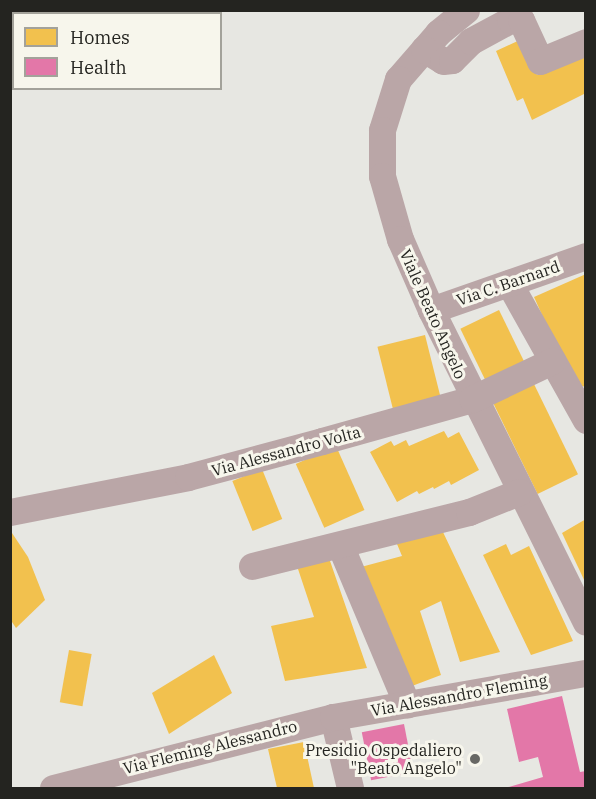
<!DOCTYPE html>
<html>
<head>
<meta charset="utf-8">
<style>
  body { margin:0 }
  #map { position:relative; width:596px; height:799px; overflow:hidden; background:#e7e7e2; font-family:"IBM Plex Serif",serif }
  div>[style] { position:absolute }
  .homes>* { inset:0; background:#f2c14e; transform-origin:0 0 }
  .health>* { inset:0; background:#e377a8; transform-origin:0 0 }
  .minor>* { height:27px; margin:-13.5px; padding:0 13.5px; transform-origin:13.5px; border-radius:13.5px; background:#baa6a7 }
  .dots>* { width:16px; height:16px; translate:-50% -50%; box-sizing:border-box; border:3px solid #f7f6ec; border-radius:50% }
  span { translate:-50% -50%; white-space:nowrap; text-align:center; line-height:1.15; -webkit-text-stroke:6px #f7f6ec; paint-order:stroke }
  .street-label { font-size:16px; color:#242420 }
  .poi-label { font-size:16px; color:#242420 }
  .right { translate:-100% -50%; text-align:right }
  .frame { position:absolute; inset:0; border:12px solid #242420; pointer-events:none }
  .legend { position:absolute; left:12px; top:12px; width:210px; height:78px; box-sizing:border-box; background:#f7f6ec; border:2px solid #a3a29a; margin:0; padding:8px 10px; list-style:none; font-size:18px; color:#242420 }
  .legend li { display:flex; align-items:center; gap:12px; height:30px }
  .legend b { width:30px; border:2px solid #a3a29a }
</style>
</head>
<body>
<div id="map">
  <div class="homes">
    <div style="clip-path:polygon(522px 39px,537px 75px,586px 52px,586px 93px,532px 120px,523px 98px,517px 101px,496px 51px)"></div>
    <div style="clip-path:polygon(586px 274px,586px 387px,573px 384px,534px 297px)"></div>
    <div style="left:499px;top:310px;width:59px;height:43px;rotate:64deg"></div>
    <div style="left:425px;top:335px;width:64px;height:49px;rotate:76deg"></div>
    <div style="left:532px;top:380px;width:105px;height:45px;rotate:64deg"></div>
    <div style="clip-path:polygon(444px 431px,448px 438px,459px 432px,479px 470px,451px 485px,449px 481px,434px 489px,433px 487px,419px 494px,417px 491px,397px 502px,370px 452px,391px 441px,394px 446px,406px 440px,409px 446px)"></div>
    <div style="left:336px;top:446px;width:70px;height:44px;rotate:66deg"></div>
    <div style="left:262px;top:469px;width:54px;height:32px;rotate:68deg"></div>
    <div style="clip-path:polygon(586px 519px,586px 584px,562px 533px)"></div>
    <div style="clip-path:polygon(10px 530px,28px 557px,45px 600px,16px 628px,10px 619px)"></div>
    <div style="clip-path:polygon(442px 530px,500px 652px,460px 662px,441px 601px,420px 611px,441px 675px,412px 686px,361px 567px,402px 556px,397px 544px)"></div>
    <div style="clip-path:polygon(506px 544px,511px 555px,529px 546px,573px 641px,531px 655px,483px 555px)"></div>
    <div style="clip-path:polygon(329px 558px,367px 668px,285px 681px,271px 626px,314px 617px,297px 566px)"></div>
    <div style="left:69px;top:650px;width:23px;height:53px;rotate:10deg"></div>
    <div style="clip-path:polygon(214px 655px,232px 693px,169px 734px,152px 693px)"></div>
    <div style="clip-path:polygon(304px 742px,314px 788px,277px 788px,268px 749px)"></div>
  </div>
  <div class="health">
    <div style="clip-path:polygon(562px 696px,580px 772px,586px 771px,586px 788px,505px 788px,543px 777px,538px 757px,519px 762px,507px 709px)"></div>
    <div style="left:404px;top:724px;width:49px;height:43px;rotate:79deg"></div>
  </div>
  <div class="minor">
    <div style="left:466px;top:10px;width:36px;rotate:141deg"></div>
    <div style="left:438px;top:33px;width:61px;rotate:131deg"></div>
    <div style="left:398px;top:79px;width:53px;rotate:107.4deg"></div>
    <div style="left:382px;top:130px;width:46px;rotate:90deg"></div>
    <div style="left:382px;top:176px;width:66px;rotate:74.1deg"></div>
    <div style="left:400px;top:239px;width:77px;rotate:66.4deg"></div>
    <div style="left:431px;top:310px;width:348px;rotate:63.6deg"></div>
    <div style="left:424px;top:49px;width:22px;rotate:32deg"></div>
    <div style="left:443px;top:61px;width:9px;rotate:-6deg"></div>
    <div style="left:452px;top:60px;width:27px;rotate:-45deg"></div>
    <div style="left:471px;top:41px;width:44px;rotate:-28.3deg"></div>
    <div style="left:510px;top:20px;width:11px"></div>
    <div style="left:521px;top:20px;width:45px;rotate:65.1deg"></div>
    <div style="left:540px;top:61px;width:50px;rotate:-22.4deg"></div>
    <div style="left:509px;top:283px;width:157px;rotate:60.7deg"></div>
    <div style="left:431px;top:310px;width:164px;rotate:-19.2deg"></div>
    <div style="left:10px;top:512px;width:181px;rotate:-11.1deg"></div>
    <div style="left:188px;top:477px;width:139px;rotate:-15deg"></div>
    <div style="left:322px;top:441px;width:156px;rotate:-15.6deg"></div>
    <div style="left:472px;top:399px;width:89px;rotate:-25.4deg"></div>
    <div style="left:340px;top:545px;width:173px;rotate:67.2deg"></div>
    <div style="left:252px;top:566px;width:224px;rotate:-14deg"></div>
    <div style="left:469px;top:512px;width:54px;rotate:-21.8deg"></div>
    <div style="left:333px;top:717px;width:73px;rotate:76.5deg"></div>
    <div style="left:53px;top:788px;width:289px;rotate:-14.2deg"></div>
    <div style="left:333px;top:717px;width:257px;rotate:-9.9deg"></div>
  </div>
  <div class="dots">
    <div style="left:475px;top:759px;background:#686864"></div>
  </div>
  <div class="street-label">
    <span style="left:508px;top:283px;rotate:-19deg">Via C. Barnard</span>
    <span style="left:433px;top:314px;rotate:66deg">Viale Beato Angelo</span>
    <span style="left:286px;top:451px;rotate:-15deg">Via Alessandro Volta</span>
    <span style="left:459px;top:695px;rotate:-10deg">Via Alessandro Fleming</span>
    <span style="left:210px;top:747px;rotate:-14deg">Via Fleming Alessandro</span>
  </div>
  <div class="poi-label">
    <span class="right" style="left:462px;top:759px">Presidio Ospedaliero<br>"Beato Angelo"</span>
  </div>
  <div class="frame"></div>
  <ul class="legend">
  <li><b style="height:16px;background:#f2c14e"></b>Homes</li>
  <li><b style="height:16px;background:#e377a8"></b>Health</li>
  </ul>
</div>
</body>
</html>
